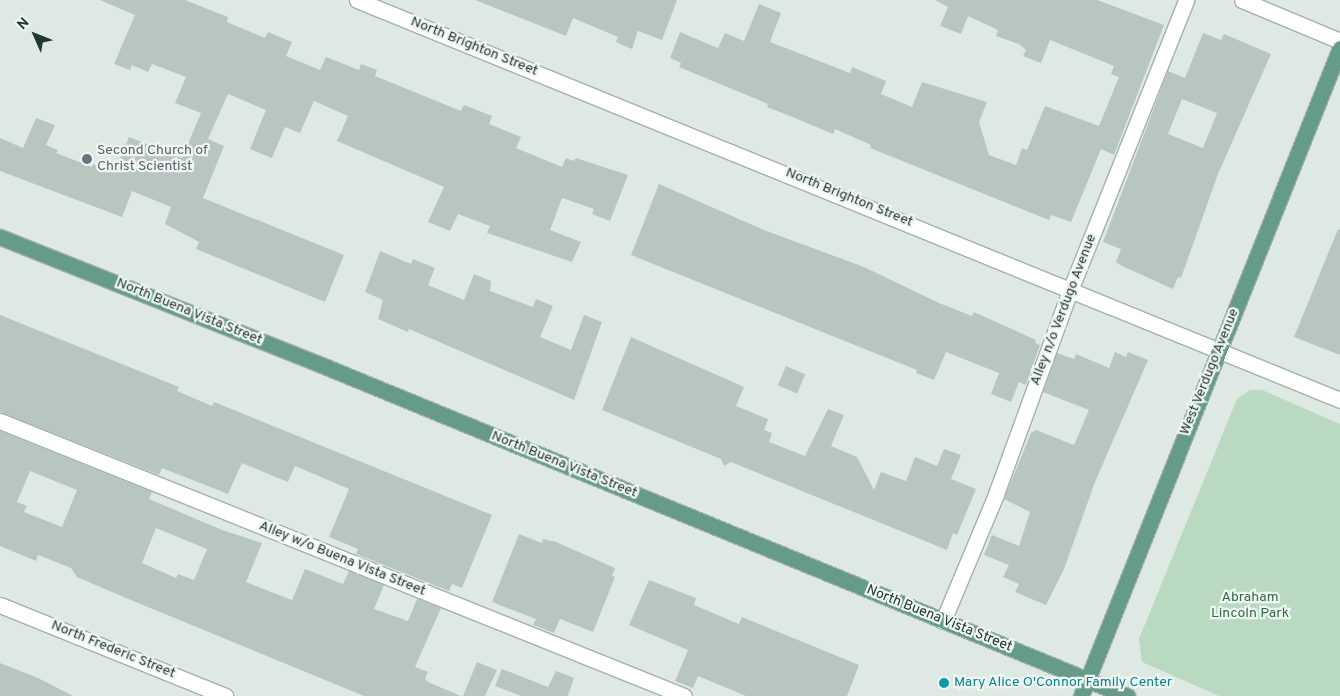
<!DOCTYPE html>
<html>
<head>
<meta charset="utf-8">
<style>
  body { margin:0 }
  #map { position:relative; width:1340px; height:696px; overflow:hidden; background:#dfe9e4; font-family:Overpass,sans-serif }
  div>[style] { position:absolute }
  .green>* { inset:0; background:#b9d9c0 }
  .building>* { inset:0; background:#b8c6c0; transform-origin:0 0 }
  .roads { filter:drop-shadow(1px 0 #a2b0ab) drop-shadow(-1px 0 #a2b0ab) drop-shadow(0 1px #a2b0ab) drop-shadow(0 -1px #a2b0ab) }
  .minor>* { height:15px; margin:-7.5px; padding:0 7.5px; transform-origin:7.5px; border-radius:7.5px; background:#fff }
  .major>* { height:15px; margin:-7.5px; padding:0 7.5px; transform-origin:7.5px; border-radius:7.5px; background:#669b8c }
  .dots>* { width:14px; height:14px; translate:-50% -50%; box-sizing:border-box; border:2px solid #eff6f2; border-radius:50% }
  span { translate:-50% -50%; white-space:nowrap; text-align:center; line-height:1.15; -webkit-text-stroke:4.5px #eff6f2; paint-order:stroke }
  .street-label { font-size:14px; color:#213831 }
  .worship-label { font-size:14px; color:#5b616d }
  .left { translate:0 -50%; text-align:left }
  .park-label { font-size:14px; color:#2f6b44 }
  .culture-label { font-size:14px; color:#0d838f }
  .north { position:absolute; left:10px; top:10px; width:50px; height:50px; -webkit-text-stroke:4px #eff6f2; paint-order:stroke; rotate:314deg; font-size:14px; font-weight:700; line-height:20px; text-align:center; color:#213831 }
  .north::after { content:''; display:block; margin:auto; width:18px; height:22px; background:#213831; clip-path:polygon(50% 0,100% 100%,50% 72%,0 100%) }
</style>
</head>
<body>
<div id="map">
  <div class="green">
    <div style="clip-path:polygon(1250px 390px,1262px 390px,1340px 424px,1340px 696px,1219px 696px,1142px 662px,1139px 639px,1237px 399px)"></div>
  </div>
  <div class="building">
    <div style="clip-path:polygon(100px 0,185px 0,228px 17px,227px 22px,265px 38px,268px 32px,292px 42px,286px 56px,320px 70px,326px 57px,359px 70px,361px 64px,377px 70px,375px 76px,461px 111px,464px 105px,492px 116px,489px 124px,521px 137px,516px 148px,562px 167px,566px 158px,574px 161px,576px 158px,628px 175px,610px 221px,592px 214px,594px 209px,562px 198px,550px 230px,581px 242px,572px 262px,487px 233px,490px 226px,458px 214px,450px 231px,428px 222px,444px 187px,337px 141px,348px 116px,314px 101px,300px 133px,285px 127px,272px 158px,250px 149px,266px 110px,228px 94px,208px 139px,224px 146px,203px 198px,344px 255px,325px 302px,196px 249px,199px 242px,165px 224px,171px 207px,132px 191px,122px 217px,0 171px,0 138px,23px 148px,36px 118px,55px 125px,46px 145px,58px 150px,56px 153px,92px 167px,93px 164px,115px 172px,129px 137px,182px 158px,201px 113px,175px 103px,186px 77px,152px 64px,148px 72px,132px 65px,130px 70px,114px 64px,135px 15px)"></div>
    <div style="clip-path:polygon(475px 0,677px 0,662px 40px,638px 31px,632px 49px,616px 42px,618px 37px,573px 18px,566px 36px)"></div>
    <div style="clip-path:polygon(935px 0,1097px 0,1164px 25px,1114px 155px,1101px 149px,1071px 222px,1051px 215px,1049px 220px,870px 148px,871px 145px,835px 129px,833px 134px,790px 116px,767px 107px,768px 104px,679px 67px,681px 63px,670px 58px,680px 32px,718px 48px,725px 33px,744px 41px,759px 4px,781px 13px,770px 42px,850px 73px,852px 67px,886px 81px,881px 94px,912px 107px,922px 82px,987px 102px,979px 122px,989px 155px,1016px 165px,1022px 148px,1027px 150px,1045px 106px,1099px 126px,1119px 77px,1111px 74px,1114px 66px,1050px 40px,1041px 63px,1023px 56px,1026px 50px,1019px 44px,996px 36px,998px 30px,968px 16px,961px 34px,940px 26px,948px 7px)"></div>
    <div style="clip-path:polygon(evenodd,1203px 33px,1221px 40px,1224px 34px,1271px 54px,1218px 174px,1181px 278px,1178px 277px,1173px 289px,1122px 266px,1116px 262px,1121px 249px,1103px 242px,1168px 71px,1185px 78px,1203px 33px,1182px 99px,1217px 113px,1203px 148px,1168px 134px,1182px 99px)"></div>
    <div style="clip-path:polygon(659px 184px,764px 230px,864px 267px,939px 303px,972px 316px,974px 312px,1036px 340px,1035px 343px,1040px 345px,1026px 385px,1019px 382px,1011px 402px,991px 394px,999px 373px,946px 352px,934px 380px,916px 373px,917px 370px,631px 255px)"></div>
    <div style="clip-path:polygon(1338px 229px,1340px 230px,1340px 355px,1294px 337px)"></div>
    <div style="clip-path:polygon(380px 251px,411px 264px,413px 259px,435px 268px,428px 285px,464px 300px,474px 274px,491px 281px,490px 291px,533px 307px,536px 299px,553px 306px,540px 337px,571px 350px,584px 315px,602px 322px,574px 400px,409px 329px,408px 332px,378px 319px,383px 300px,365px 292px)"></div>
    <div style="clip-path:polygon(0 315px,179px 387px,177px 391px,212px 406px,214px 402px,492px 515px,462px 588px,452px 584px,449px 591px,356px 554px,358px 549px,329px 537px,349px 489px,295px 466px,288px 482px,242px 463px,228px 494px,162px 468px,159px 475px,0 412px)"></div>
    <div style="clip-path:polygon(631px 337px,744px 387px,736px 406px,768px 419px,764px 430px,772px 433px,769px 442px,805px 456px,828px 409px,844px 415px,831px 446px,857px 457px,874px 490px,881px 472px,906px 481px,915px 457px,937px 466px,944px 449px,961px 455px,951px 479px,976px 489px,957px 535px,953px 533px,947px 550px,731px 462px,724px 466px,721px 459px,602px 410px)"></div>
    <div style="clip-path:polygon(1115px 352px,1126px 357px,1128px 352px,1148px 360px,1095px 482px,1064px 569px,1046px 605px,1015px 592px,1019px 584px,1003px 577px,1009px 565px,984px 555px,992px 535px,1019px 546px,1030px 512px,1004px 499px,1031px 433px,1036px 430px,1074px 445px,1089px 410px,1043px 392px,1057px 353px,1074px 359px,1076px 354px,1109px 368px)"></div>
    <div style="left:786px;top:366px;width:21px;height:21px;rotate:23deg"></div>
    <div style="clip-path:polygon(evenodd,0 431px,152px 492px,149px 499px,222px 530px,262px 543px,246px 582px,292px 600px,305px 569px,343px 584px,349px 571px,384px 585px,374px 609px,408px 621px,417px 599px,441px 608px,415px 667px,428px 672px,425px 678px,428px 682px,461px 696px,364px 696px,126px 598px,77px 577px,71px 568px,38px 555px,36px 561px,0 546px,0 431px,30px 471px,77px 490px,62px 527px,24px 512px,27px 506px,17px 502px,30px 471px,0 431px,156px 528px,207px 549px,194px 580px,178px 574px,176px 578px,142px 563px,156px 528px)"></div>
    <div style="clip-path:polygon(519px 534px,542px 543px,543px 539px,556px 542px,615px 568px,612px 576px,615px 577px,593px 632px,560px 619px,554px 633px,533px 625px,536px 619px,492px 602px)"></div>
    <div style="clip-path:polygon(649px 580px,696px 598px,694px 605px,739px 624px,742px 617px,859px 665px,847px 696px,746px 696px,698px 676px,693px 688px,675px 681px,688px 650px,629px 625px)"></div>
    <div style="clip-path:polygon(477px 662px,497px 670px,485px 696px,463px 696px)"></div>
    <div style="clip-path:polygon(0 663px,38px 678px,73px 696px,0 696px)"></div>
    <div style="clip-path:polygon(502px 669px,548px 687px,556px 671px,574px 678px,568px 696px,521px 696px,495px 686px)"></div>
  </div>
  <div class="roads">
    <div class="minor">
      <div style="left:357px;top:0;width:1061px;rotate:22.14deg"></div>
      <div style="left:1242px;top:0;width:106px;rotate:22.7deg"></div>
      <div style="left:0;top:421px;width:737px;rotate:21.9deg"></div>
      <div style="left:0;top:605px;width:243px;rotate:22deg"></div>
      <div style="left:943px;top:621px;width:138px;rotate:-67.3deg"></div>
      <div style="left:996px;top:494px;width:219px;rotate:-70deg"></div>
      <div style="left:1071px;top:288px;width:310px;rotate:-68.2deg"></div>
    </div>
    <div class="major">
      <div style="left:0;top:237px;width:343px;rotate:21.7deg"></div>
      <div style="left:319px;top:364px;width:874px;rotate:22.34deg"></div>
      <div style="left:1081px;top:696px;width:698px;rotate:-68.21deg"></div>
    </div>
  </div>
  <div class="dots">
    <div style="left:87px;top:159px;background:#6b7280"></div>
    <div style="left:944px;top:683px;background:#0f9aa8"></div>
  </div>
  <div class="street-label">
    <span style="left:474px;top:47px;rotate:22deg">North Brighton Street</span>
    <span style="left:849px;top:198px;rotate:22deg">North Brighton Street</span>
    <span style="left:1064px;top:310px;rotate:-69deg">Alley n/o Verdugo Avenue</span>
    <span style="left:189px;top:312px;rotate:22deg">North Buena Vista Street</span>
    <span style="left:1210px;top:372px;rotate:-68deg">West Verdugo Avenue</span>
    <span style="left:564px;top:465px;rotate:22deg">North Buena Vista Street</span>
    <span style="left:342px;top:559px;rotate:22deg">Alley w/o Buena Vista Street</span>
    <span style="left:939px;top:619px;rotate:22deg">North Buena Vista Street</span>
    <span style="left:113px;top:650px;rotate:22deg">North Frederic Street</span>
  </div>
  <div class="worship-label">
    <span class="left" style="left:97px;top:159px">Second Church of<br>Christ Scientist</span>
  </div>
  <div class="park-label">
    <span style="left:1250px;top:606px">Abraham<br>Lincoln Park</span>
  </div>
  <div class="culture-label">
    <span class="left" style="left:954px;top:683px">Mary Alice O'Connor Family Center</span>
  </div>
  <div class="north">N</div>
</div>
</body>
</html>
